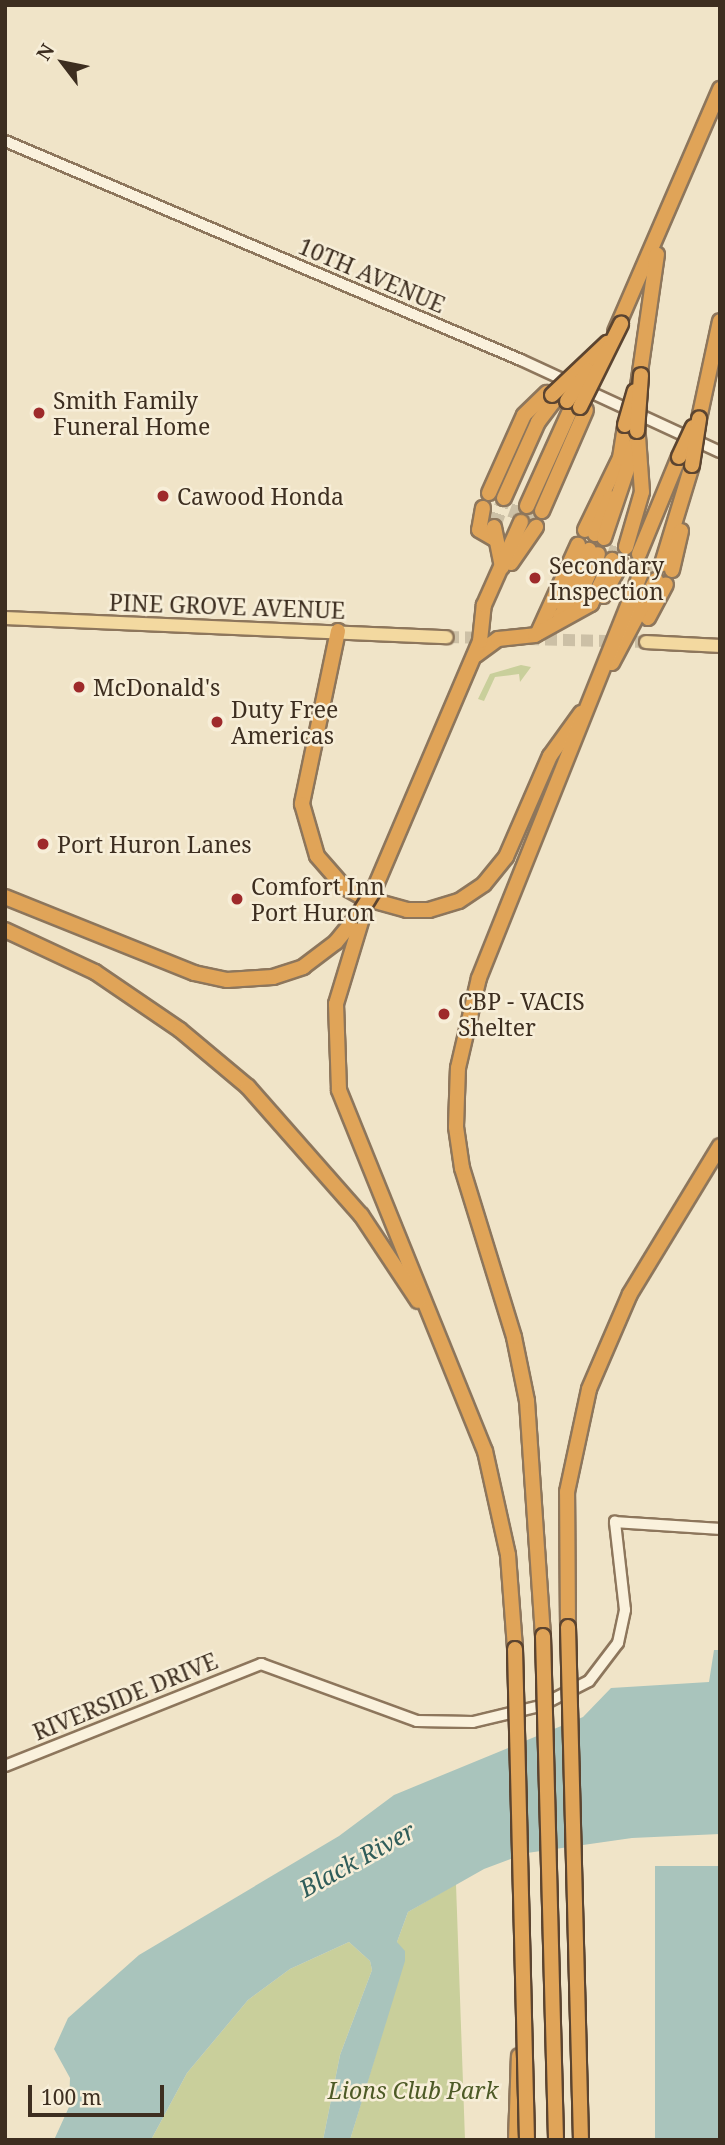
<!DOCTYPE html>
<html>
<head>
<meta charset="utf-8">
<style>
  body { margin:0 }
  #map { position:relative; width:725px; height:2145px; overflow:hidden; background:#f0e4c8; font-family:"Noto Serif",serif }
  div>[style] { position:absolute }
  .green>* { inset:0; background:#c9cf9b }
  .water>* { inset:0; background:#a9c4bc; transform-origin:0 0 }
  .major-tunnel>* { height:12px; margin-top:-6px; transform-origin:0; background:repeating-linear-gradient(90deg,#ccc0a6 0 12px,transparent 0 18px) }
  .highway-tunnel>* { height:14px; margin-top:-7px; transform-origin:0; background:repeating-linear-gradient(90deg,#ccc0a6 0 14px,transparent 0 21px) }
  .roads { filter:drop-shadow(2px 0 #8d765c) drop-shadow(-2px 0 #8d765c) drop-shadow(0 2px #8d765c) drop-shadow(0 -2px #8d765c) }
  .minor>* { height:10px; margin:-5px; padding:0 5px; transform-origin:5px; border-radius:5px; background:#faf1dc }
  .major>* { height:12px; margin:-6px; padding:0 6px; transform-origin:6px; border-radius:6px; background:#f3d9a0 }
  .highway>* { height:14px; margin:-7px; padding:0 7px; transform-origin:7px; border-radius:7px; background:#e0a458 }
  .bridges { filter:drop-shadow(2px 0 #5b4430) drop-shadow(-2px 0 #5b4430) drop-shadow(0 2px #5b4430) drop-shadow(0 -2px #5b4430) }
  .highway-bridge>* { height:14px; margin:-7px; padding:0 7px; transform-origin:7px; border-radius:7px; background:#e0a458 }
  .dots>* { width:19px; height:19px; translate:-50% -50%; box-sizing:border-box; border:4px solid #f7eed8; border-radius:50% }
  span { translate:-50% -50%; white-space:nowrap; text-align:center; line-height:1.15; -webkit-text-stroke:5px #f7eed8; paint-order:stroke }
  .street-label { font-size:23px; color:#3d2e20 }
  .poi-label { font-size:23px; color:#3d2e20 }
  .left { translate:0 -50%; text-align:left }
  .park-label { font-size:23px; color:#4d5a26; font-style:italic }
  .water-label { font-size:24px; color:#2f5d5a; font-style:italic }
  .frame { position:absolute; inset:0; border:7px solid #3d2e20; pointer-events:none }
  .north { position:absolute; left:28px; top:28px; width:70px; height:70px; -webkit-text-stroke:5px #f7eed8; paint-order:stroke; rotate:302deg; font-size:19px; font-weight:700; line-height:28px; text-align:center; color:#3d2e20 }
  .north::after { content:''; display:block; margin:auto; width:24px; height:32px; background:#3d2e20; clip-path:polygon(50% 0,100% 100%,50% 72%,0 100%) }
  .scale { position:absolute; left:28px; top:2085px; width:136px; height:32px; box-sizing:border-box; border:4px solid #3d2e20; border-top:0; padding-left:9px; font-size:21px; line-height:24px; white-space:nowrap; color:#3d2e20; -webkit-text-stroke:5px #f7eed8; paint-order:stroke }
</style>
</head>
<body>
<div id="map">
  <div class="green">
    <div style="clip-path:polygon(521px 665px,531px 667px,520px 682px,519px 674px,495px 677px,484px 701px,478px 699px,490px 674px)"></div>
    <div style="clip-path:polygon(456px 1884px,465px 2140px,350px 2140px,403px 1964px,397px 1942px,408px 1912px)"></div>
    <div style="clip-path:polygon(349px 1942px,370px 1961px,372px 1970px,340px 2055px,323px 2140px,151px 2140px,187px 2073px,248px 2000px,290px 1969px)"></div>
  </div>
  <div class="water">
    <div style="clip-path:polygon(714px 1650px,720px 1650px,720px 1834px,632px 1838px,527px 1853px,484px 1869px,408px 1912px,397px 1942px,405px 1951px,405px 1961px,350px 2140px,323px 2140px,340px 2055px,372px 1970px,370px 1961px,349px 1942px,290px 1969px,248px 2000px,187px 2073px,151px 2140px,54px 2140px,69px 2107px,70px 2078px,54px 2049px,68px 2018px,139px 1955px,339px 1836px,394px 1795px,583px 1717px,611px 1688px,709px 1682px)"></div>
    <div style="left:655px;top:1866px;width:65px;height:274px"></div>
  </div>
  <div class="major-tunnel">
    <div style="left:447px;top:637px;width:41px;rotate:1.4deg"></div>
    <div style="left:527px;top:639px;width:119px;rotate:1.4deg"></div>
  </div>
  <div class="highway-tunnel">
    <div style="left:514px;top:519px;width:17px;rotate:-69deg"></div>
    <div style="left:529px;top:524px;width:17px;rotate:-69deg"></div>
    <div style="left:494px;top:527px;width:31px;rotate:-71deg"></div>
    <div style="left:612px;top:560px;width:17px;rotate:-69deg"></div>
    <div style="left:633px;top:569px;width:16px;rotate:-68deg"></div>
    <div style="left:648px;top:576px;width:17px;rotate:-65deg"></div>
  </div>
  <div class="roads">
    <div class="minor">
      <div style="left:5px;top:141px;width:561px;rotate:23deg"></div>
      <div style="left:521px;top:360px;width:219px;rotate:24.8deg"></div>
      <div style="left:5px;top:1766px;width:276px;rotate:-21.7deg"></div>
      <div style="left:261px;top:1664px;width:166px;rotate:20.1deg"></div>
      <div style="left:417px;top:1721px;width:56px;rotate:1deg"></div>
      <div style="left:473px;top:1722px;width:69px;rotate:-13.4deg"></div>
      <div style="left:540px;top:1706px;width:55px;rotate:-27deg"></div>
      <div style="left:589px;top:1681px;width:48px;rotate:-52.7deg"></div>
      <div style="left:618px;top:1643px;width:34px;rotate:-78deg"></div>
      <div style="left:625px;top:1610px;width:89px;rotate:-96.5deg"></div>
      <div style="left:615px;top:1522px;width:105px;rotate:3.8deg"></div>
    </div>
    <div class="major">
      <div style="left:5px;top:618px;width:442px;rotate:2.5deg"></div>
      <div style="left:646px;top:642px;width:74px;rotate:3.1deg"></div>
    </div>
    <div class="highway">
      <div style="left:615px;top:332px;width:265px;rotate:-66.6deg"></div>
      <div style="left:638px;top:386px;width:133px;rotate:-81.8deg"></div>
      <div style="left:699px;top:419px;width:100px;rotate:-77.9deg"></div>
      <div style="left:489px;top:493px;width:85px;rotate:-65.8deg"></div>
      <div style="left:524px;top:415px;width:32px;rotate:-44deg"></div>
      <div style="left:504px;top:498px;width:83px;rotate:-65.9deg"></div>
      <div style="left:538px;top:422px;width:31px;rotate:-53deg"></div>
      <div style="left:527px;top:506px;width:112px;rotate:-65.7deg"></div>
      <div style="left:483px;top:508px;width:22px;rotate:100deg"></div>
      <div style="left:479px;top:530px;width:20px;rotate:30deg"></div>
      <div style="left:542px;top:511px;width:110px;rotate:-66.5deg"></div>
      <div style="left:494px;top:527px;width:41px;rotate:78.7deg"></div>
      <div style="left:585px;top:530px;width:80px;rotate:-64.1deg"></div>
      <div style="left:620px;top:458px;width:33px;rotate:-81deg"></div>
      <div style="left:595px;top:534px;width:39px;rotate:-67deg"></div>
      <div style="left:604px;top:538px;width:100px;rotate:-71.4deg"></div>
      <div style="left:626px;top:547px;width:57px;rotate:-73.8deg"></div>
      <div style="left:642px;top:492px;width:70px;rotate:-94.1deg"></div>
      <div style="left:639px;top:554px;width:105px;rotate:-67.6deg"></div>
      <div style="left:511px;top:563px;width:44px;rotate:-55.2deg"></div>
      <div style="left:662px;top:564px;width:103px;rotate:-73.1deg"></div>
      <div style="left:672px;top:570px;width:40px;rotate:-77deg"></div>
      <div style="left:603px;top:596px;width:37px;rotate:-61deg"></div>
      <div style="left:563px;top:605px;width:61px;rotate:-64.7deg"></div>
      <div style="left:560px;top:616px;width:28px;rotate:-48deg"></div>
      <div style="left:579px;top:595px;width:45px;rotate:-65.1deg"></div>
      <div style="left:648px;top:618px;width:38px;rotate:-62deg"></div>
      <div style="left:338px;top:631px;width:177px;rotate:101.8deg"></div>
      <div style="left:302px;top:804px;width:54px;rotate:73.9deg"></div>
      <div style="left:317px;top:856px;width:41px;rotate:48.9deg"></div>
      <div style="left:344px;top:887px;width:23px;rotate:29deg"></div>
      <div style="left:364px;top:898px;width:45px;rotate:15.6deg"></div>
      <div style="left:407px;top:910px;width:22px"></div>
      <div style="left:429px;top:910px;width:31px;rotate:-17deg"></div>
      <div style="left:459px;top:901px;width:30px;rotate:-34deg"></div>
      <div style="left:484px;top:884px;width:35px;rotate:-51deg"></div>
      <div style="left:506px;top:857px;width:110px;rotate:-66.5deg"></div>
      <div style="left:550px;top:756px;width:53px;rotate:-54.2deg"></div>
      <div style="left:538px;top:633px;width:97px;rotate:-65.6deg"></div>
      <div style="left:476px;top:655px;width:27px;rotate:-36deg"></div>
      <div style="left:498px;top:639px;width:37px;rotate:-6deg"></div>
      <div style="left:535px;top:635px;width:64px;rotate:-29deg"></div>
      <div style="left:591px;top:604px;width:49px;rotate:-64.5deg"></div>
      <div style="left:612px;top:663px;width:94px;rotate:-62.1deg"></div>
      <div style="left:373px;top:892px;width:273px;rotate:-66.9deg"></div>
      <div style="left:480px;top:641px;width:36px;rotate:-84deg"></div>
      <div style="left:484px;top:605px;width:91px;rotate:-66deg"></div>
      <div style="left:5px;top:897px;width:204px;rotate:21.9deg"></div>
      <div style="left:194px;top:973px;width:34px;rotate:12deg"></div>
      <div style="left:227px;top:980px;width:46px;rotate:-3.7deg"></div>
      <div style="left:273px;top:977px;width:32px;rotate:-18deg"></div>
      <div style="left:303px;top:967px;width:41px;rotate:-37.1deg"></div>
      <div style="left:336px;top:942px;width:35px;rotate:-51deg"></div>
      <div style="left:363px;top:915px;width:93px;rotate:106.9deg"></div>
      <div style="left:336px;top:1004px;width:86px;rotate:88deg"></div>
      <div style="left:339px;top:1090px;width:389px;rotate:68deg"></div>
      <div style="left:485px;top:1451px;width:107px;rotate:77.5deg"></div>
      <div style="left:508px;top:1555px;width:94px;rotate:85.7deg"></div>
      <div style="left:5px;top:930px;width:99px;rotate:25deg"></div>
      <div style="left:95px;top:972px;width:103px;rotate:34.3deg"></div>
      <div style="left:180px;top:1030px;width:89px;rotate:40deg"></div>
      <div style="left:248px;top:1087px;width:171px;rotate:48.6deg"></div>
      <div style="left:361px;top:1215px;width:103px;rotate:56.5deg"></div>
      <div style="left:568px;top:1627px;width:135px;rotate:-90.4deg"></div>
      <div style="left:567px;top:1492px;width:105px;rotate:-77.9deg"></div>
      <div style="left:589px;top:1389px;width:103px;rotate:-66.7deg"></div>
      <div style="left:630px;top:1294px;width:173px;rotate:-58.7deg"></div>
      <div style="left:543px;top:1636px;width:236px;rotate:-93.9deg"></div>
      <div style="left:527px;top:1401px;width:65px;rotate:-101.5deg"></div>
      <div style="left:514px;top:1337px;width:177px;rotate:-107.1deg"></div>
      <div style="left:462px;top:1168px;width:41px;rotate:-98.3deg"></div>
      <div style="left:456px;top:1127px;width:59px;rotate:-88.1deg"></div>
      <div style="left:458px;top:1068px;width:92px;rotate:-76.9deg"></div>
      <div style="left:479px;top:978px;width:436px;rotate:-68.2deg"></div>
      <div style="left:516px;top:2140px;width:84px;rotate:-88deg"></div>
    </div>
  </div>
  <div class="bridges">
    <div class="highway-bridge">
      <div style="left:552px;top:395px;width:76px;rotate:-43.4deg"></div>
      <div style="left:567px;top:401px;width:37px;rotate:-55deg"></div>
      <div style="left:580px;top:407px;width:93px;rotate:-63.7deg"></div>
      <div style="left:625px;top:425px;width:35px;rotate:-74deg"></div>
      <div style="left:637px;top:431px;width:56px;rotate:-85.9deg"></div>
      <div style="left:679px;top:457px;width:33px;rotate:-65deg"></div>
      <div style="left:692px;top:465px;width:47px;rotate:-81.3deg"></div>
      <div style="left:359px;top:914px;width:26px;rotate:-58deg"></div>
      <div style="left:568px;top:1627px;width:513px;rotate:88.55deg"></div>
      <div style="left:543px;top:1636px;width:504px;rotate:88.52deg"></div>
      <div style="left:515px;top:1649px;width:491px;rotate:88.6deg"></div>
    </div>
  </div>
  <div class="dots">
    <div style="left:39px;top:413px;background:#9e2a2b"></div>
    <div style="left:163px;top:496px;background:#9e2a2b"></div>
    <div style="left:535px;top:578px;background:#9e2a2b"></div>
    <div style="left:79px;top:687px;background:#9e2a2b"></div>
    <div style="left:217px;top:722px;background:#9e2a2b"></div>
    <div style="left:43px;top:844px;background:#9e2a2b"></div>
    <div style="left:237px;top:899px;background:#9e2a2b"></div>
    <div style="left:444px;top:1014px;background:#9e2a2b"></div>
  </div>
  <div class="street-label">
    <span style="left:372px;top:275px;rotate:23deg">10TH AVENUE</span>
    <span style="left:227px;top:606px;rotate:2deg">PINE GROVE AVENUE</span>
    <span style="left:125px;top:1696px;rotate:-22deg">RIVERSIDE DRIVE</span>
  </div>
  <div class="poi-label">
    <span class="left" style="left:53px;top:413px">Smith Family<br>Funeral Home</span>
    <span class="left" style="left:177px;top:496px">Cawood Honda</span>
    <span class="left" style="left:549px;top:578px">Secondary<br>Inspection</span>
    <span class="left" style="left:93px;top:687px">McDonald's</span>
    <span class="left" style="left:231px;top:722px">Duty Free<br>Americas</span>
    <span class="left" style="left:57px;top:844px">Port Huron Lanes</span>
    <span class="left" style="left:251px;top:899px">Comfort Inn<br>Port Huron</span>
    <span class="left" style="left:458px;top:1014px">CBP - VACIS<br>Shelter</span>
  </div>
  <div class="park-label">
    <span style="left:413px;top:2090px">Lions Club Park</span>
  </div>
  <div class="water-label">
    <span style="left:357px;top:1859px;rotate:-29deg">Black River</span>
  </div>
  <div class="frame"></div>
  <div class="north">N</div>
  <div class="scale">100 m</div>
</div>
</body>
</html>
